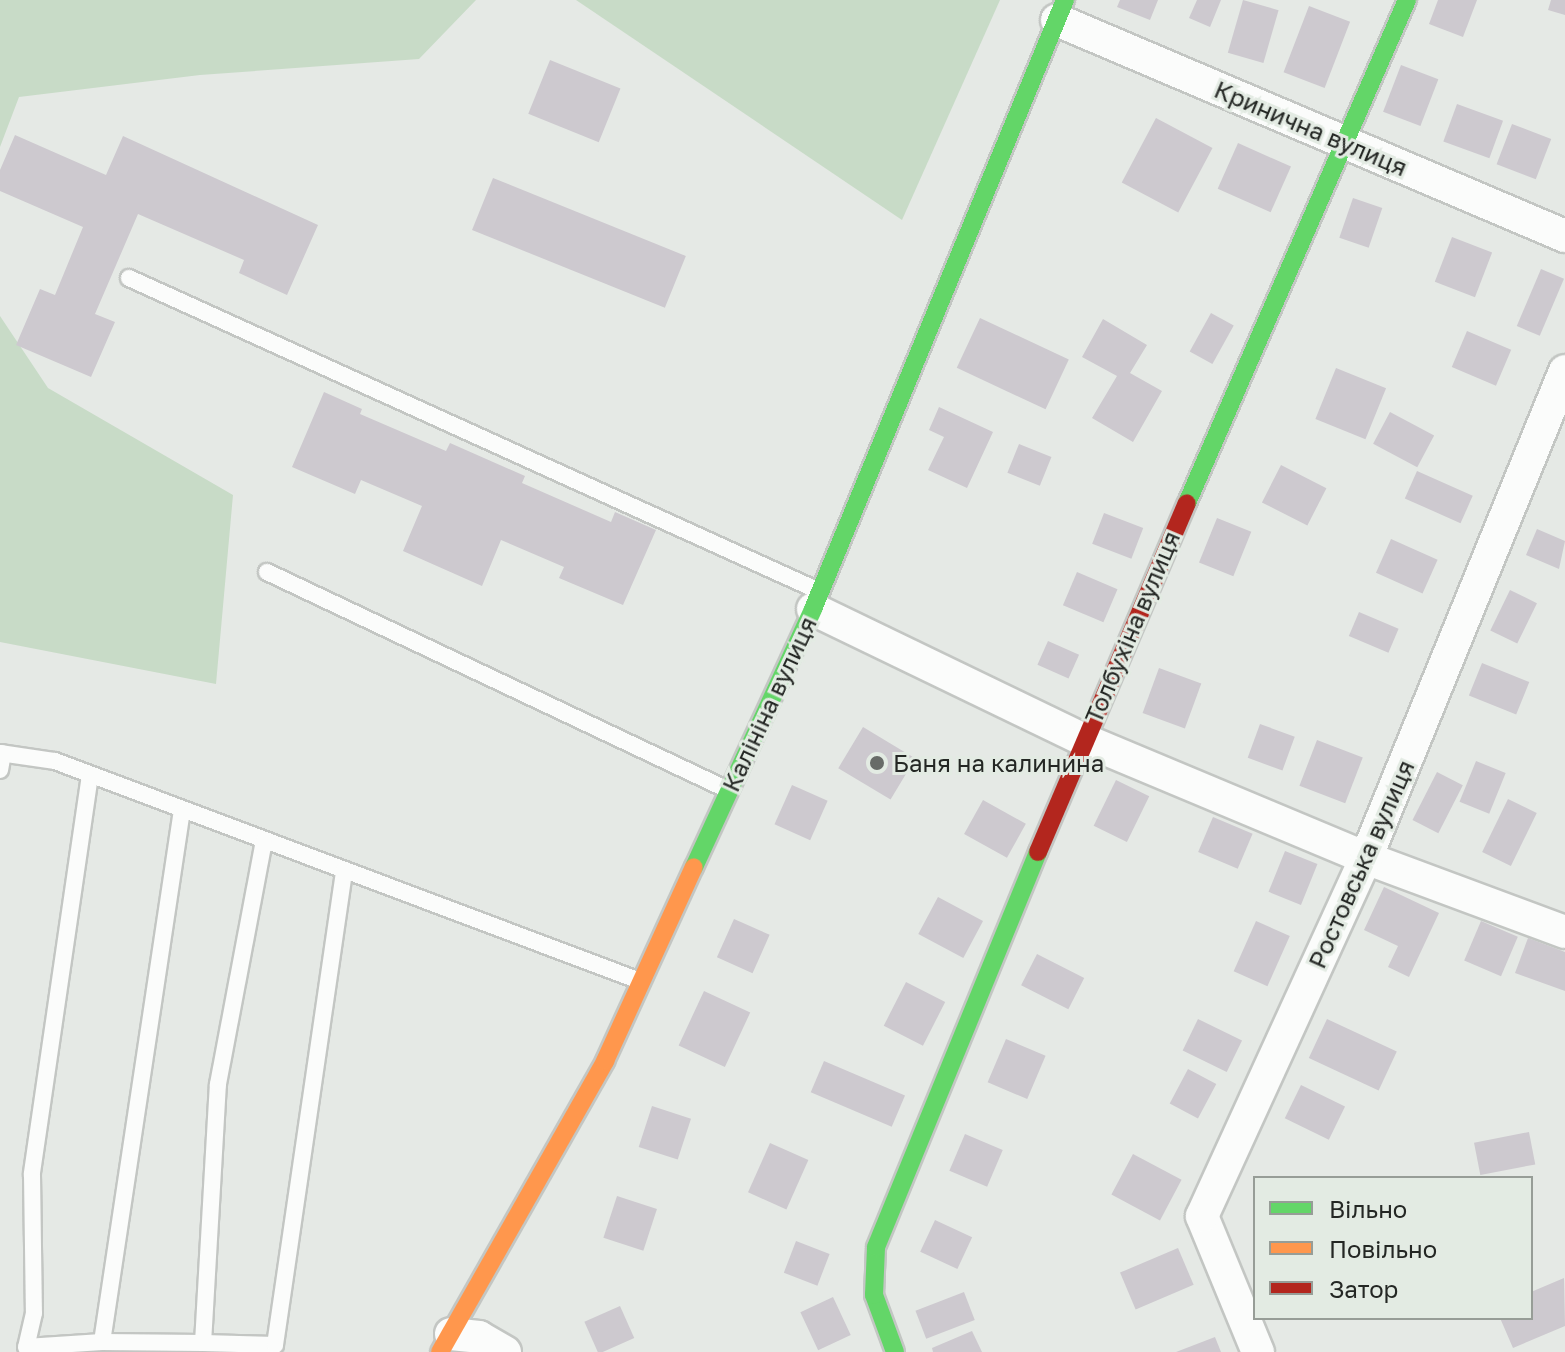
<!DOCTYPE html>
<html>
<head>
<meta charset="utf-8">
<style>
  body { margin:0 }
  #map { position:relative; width:1565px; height:1352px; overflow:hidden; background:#e5e9e5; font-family:"Golos Text",sans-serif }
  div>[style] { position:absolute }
  .green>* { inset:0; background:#c8dbc7 }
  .building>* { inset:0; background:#cdc9cf; transform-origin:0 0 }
  .roads { filter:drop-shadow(2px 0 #c3c6c3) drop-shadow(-2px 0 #c3c6c3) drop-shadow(0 2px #c3c6c3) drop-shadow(0 -2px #c3c6c3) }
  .lane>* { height:16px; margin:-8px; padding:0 8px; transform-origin:8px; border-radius:8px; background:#fbfcfb }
  .street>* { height:32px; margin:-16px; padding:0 16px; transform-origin:16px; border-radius:16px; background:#fbfcfb }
  .fast>* { height:18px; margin:-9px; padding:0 9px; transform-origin:9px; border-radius:9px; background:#63d668 }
  .slow>* { height:18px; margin:-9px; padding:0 9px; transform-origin:9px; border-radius:9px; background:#ff974d }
  .jam>* { height:18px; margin:-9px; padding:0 9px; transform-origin:9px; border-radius:9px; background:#b3261e }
  .dots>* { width:22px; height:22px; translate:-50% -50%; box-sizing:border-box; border:4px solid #e3ebe3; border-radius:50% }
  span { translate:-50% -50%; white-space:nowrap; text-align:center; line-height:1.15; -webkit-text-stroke:6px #e3ebe3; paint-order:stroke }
  .street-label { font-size:24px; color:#242724 }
  .poi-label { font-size:24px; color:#242724 }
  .left { translate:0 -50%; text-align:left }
  .legend { position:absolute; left:1253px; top:1176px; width:280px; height:144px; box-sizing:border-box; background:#e3ebe3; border:2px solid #979d97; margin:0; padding:10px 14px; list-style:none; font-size:24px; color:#242724 }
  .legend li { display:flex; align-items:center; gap:16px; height:40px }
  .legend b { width:40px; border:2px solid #979d97 }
</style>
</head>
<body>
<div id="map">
  <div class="green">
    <div style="clip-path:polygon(0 0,476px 0,419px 59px,200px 75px,19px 97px,0 147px)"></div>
    <div style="clip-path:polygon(576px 0,1000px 0,902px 220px)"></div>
    <div style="clip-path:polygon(0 316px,48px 388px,233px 495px,216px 684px,0 642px)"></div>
  </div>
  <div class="building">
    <div style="clip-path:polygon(1120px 0,1158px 0,1150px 20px,1117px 7px)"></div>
    <div style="clip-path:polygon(1197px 0,1221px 0,1210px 27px,1189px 18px)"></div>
    <div style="left:1243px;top:0;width:37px;height:55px;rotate:16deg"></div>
    <div style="clip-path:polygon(1438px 0,1477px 0,1463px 37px,1429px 24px)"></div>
    <div style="clip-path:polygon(1551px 0,1565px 0,1565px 15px,1548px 10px)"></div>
    <div style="left:1309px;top:6px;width:44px;height:71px;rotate:21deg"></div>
    <div style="left:550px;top:60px;width:76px;height:58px;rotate:22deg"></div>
    <div style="left:1401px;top:65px;width:40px;height:50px;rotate:21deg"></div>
    <div style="left:1457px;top:104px;width:49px;height:40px;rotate:20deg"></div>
    <div style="left:1156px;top:118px;width:64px;height:73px;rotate:28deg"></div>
    <div style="left:1512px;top:124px;width:42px;height:43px;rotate:21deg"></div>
    <div style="clip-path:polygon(15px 135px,106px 175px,123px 136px,318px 225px,287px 295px,239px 273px,244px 260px,138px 214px,95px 314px,115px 322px,91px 377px,16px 345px,40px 289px,55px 295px,83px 227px,0 191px,0 170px)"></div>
    <div style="left:1238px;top:143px;width:58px;height:50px;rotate:24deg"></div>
    <div style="left:493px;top:178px;width:208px;height:56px;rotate:22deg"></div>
    <div style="left:1353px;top:198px;width:31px;height:42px;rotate:19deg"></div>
    <div style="left:1452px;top:237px;width:43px;height:48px;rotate:21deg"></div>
    <div style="left:1541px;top:269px;width:25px;height:62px;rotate:23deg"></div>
    <div style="left:1211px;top:313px;width:26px;height:44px;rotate:29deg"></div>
    <div style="left:980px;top:318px;width:98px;height:55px;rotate:25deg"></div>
    <div style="clip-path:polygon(1103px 319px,1147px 345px,1130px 373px,1162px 391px,1133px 442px,1092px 418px,1117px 376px,1082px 357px)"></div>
    <div style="left:1467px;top:331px;width:48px;height:39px;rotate:23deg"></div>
    <div style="left:1336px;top:368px;width:54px;height:55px;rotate:22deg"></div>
    <div style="clip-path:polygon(324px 392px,362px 409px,360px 414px,446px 451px,450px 443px,525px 476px,522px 483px,611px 522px,615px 512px,656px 530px,623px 605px,559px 578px,564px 567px,501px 540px,482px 586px,403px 551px,422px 506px,361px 480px,355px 494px,292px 467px)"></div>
    <div style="clip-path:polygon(939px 407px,993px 432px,967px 488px,928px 470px,944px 437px,929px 430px)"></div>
    <div style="left:1390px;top:412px;width:50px;height:36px;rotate:28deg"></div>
    <div style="left:1019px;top:444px;width:35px;height:31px;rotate:22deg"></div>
    <div style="left:1281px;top:465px;width:51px;height:42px;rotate:27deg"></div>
    <div style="left:1417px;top:471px;width:61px;height:30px;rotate:24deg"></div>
    <div style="left:1104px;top:513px;width:42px;height:33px;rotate:21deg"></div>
    <div style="left:1217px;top:518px;width:37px;height:48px;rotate:22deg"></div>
    <div style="clip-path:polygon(1537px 529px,1565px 541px,1559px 569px,1526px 555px)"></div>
    <div style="left:1391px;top:539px;width:51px;height:37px;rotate:24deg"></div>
    <div style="left:1077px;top:572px;width:44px;height:36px;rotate:23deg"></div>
    <div style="left:1510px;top:590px;width:30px;height:45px;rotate:26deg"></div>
    <div style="left:1359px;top:612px;width:43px;height:26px;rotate:23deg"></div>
    <div style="left:1048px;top:641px;width:34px;height:26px;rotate:24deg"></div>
    <div style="left:1482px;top:663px;width:51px;height:35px;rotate:22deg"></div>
    <div style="left:1159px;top:668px;width:45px;height:48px;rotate:20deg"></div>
    <div style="left:1260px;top:724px;width:37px;height:36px;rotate:20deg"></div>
    <div style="left:863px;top:727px;width:61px;height:48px;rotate:31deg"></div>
    <div style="left:1317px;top:740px;width:49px;height:49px;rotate:21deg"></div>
    <div style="left:1476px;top:761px;width:32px;height:44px;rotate:22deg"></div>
    <div style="left:1437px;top:772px;width:29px;height:54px;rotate:27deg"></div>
    <div style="left:1116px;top:780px;width:37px;height:51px;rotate:26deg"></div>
    <div style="left:792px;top:785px;width:39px;height:43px;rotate:24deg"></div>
    <div style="left:1508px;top:799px;width:32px;height:59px;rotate:26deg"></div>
    <div style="left:983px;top:800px;width:49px;height:39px;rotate:29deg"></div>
    <div style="left:1213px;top:817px;width:43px;height:38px;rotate:23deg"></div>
    <div style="left:1285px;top:851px;width:35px;height:44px;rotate:22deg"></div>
    <div style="clip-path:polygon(1384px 887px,1439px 913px,1409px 977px,1388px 967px,1398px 946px,1364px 930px)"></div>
    <div style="left:938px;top:897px;width:51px;height:42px;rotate:28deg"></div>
    <div style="left:734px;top:919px;width:39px;height:42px;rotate:24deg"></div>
    <div style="left:1256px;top:921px;width:37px;height:55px;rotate:24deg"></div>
    <div style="left:1481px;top:921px;width:40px;height:43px;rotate:23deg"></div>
    <div style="clip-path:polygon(1528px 938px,1565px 952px,1565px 991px,1515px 973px)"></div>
    <div style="left:1037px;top:954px;width:53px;height:35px;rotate:27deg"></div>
    <div style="left:906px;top:982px;width:44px;height:49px;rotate:27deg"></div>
    <div style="left:704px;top:991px;width:51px;height:60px;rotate:25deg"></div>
    <div style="left:1198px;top:1019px;width:49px;height:35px;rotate:26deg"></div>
    <div style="left:1327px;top:1019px;width:77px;height:43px;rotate:25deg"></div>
    <div style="left:1006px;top:1039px;width:43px;height:47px;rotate:23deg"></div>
    <div style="left:824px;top:1061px;width:88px;height:34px;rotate:23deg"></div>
    <div style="left:1188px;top:1069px;width:32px;height:39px;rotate:28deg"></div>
    <div style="left:1301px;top:1085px;width:49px;height:37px;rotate:26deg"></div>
    <div style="left:652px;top:1106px;width:41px;height:43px;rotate:18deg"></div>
    <div style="left:1529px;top:1132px;width:33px;height:56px;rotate:79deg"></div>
    <div style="left:965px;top:1134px;width:41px;height:40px;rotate:23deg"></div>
    <div style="left:770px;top:1143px;width:42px;height:54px;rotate:24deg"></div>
    <div style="left:1133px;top:1154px;width:55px;height:46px;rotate:28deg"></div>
    <div style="left:617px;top:1196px;width:42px;height:44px;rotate:18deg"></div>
    <div style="left:935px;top:1220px;width:41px;height:35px;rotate:25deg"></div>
    <div style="left:796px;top:1241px;width:36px;height:34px;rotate:21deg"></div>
    <div style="left:1178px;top:1248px;width:40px;height:63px;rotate:67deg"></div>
    <div style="clip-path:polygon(1564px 1278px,1565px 1326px,1513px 1348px,1500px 1318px,1531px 1318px,1531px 1292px)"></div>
    <div style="left:964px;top:1292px;width:30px;height:52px;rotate:69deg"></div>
    <div style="left:833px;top:1297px;width:42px;height:36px;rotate:65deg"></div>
    <div style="left:620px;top:1306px;width:35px;height:39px;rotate:66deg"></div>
    <div style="clip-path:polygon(972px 1331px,982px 1352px,933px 1352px,932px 1348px)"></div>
    <div style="clip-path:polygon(1215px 1337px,1221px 1352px,1176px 1352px)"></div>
  </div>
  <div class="roads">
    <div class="lane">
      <div style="left:129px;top:278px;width:758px;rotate:24.4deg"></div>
      <div style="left:267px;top:572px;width:510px;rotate:25.31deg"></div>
      <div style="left:0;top:753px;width:56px;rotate:8.3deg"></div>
      <div style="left:55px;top:761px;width:625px;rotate:20.61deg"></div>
      <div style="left:0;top:770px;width:17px;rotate:-80deg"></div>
      <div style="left:90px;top:775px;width:404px;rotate:98.3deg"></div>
      <div style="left:32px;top:1175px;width:138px;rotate:89.2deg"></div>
      <div style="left:34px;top:1313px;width:35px;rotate:103deg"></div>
      <div style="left:26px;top:1347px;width:76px;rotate:-3.8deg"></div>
      <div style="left:102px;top:1342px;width:538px;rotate:-81.45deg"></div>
      <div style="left:102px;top:1342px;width:101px;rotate:0.6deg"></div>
      <div style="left:203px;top:1343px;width:259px;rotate:-86.7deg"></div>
      <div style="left:218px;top:1084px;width:247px;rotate:-79.3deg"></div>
      <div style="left:203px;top:1343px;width:72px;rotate:1.6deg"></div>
      <div style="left:275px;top:1345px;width:480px;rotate:-81.7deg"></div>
    </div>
    <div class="street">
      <div style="left:1057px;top:20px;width:552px;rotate:23.04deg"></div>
      <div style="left:813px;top:609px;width:301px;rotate:25.8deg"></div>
      <div style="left:1084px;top:740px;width:306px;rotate:22.7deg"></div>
      <div style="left:1366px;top:858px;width:212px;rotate:20.4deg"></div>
      <div style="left:451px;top:1334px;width:28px;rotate:6deg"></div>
      <div style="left:479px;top:1337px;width:30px;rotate:30deg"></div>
      <div style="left:1258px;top:1352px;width:147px;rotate:-112.4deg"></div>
      <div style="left:1202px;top:1216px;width:394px;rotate:-65.4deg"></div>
      <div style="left:1366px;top:858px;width:526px;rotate:-67.77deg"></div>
    </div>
    <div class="fast">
      <div style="left:1187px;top:503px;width:549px;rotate:-66.38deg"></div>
      <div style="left:694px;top:867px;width:284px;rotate:-65.2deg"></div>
      <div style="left:813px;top:609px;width:659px;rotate:-67.52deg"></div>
      <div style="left:895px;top:1352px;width:61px;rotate:-110.2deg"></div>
      <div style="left:874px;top:1295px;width:48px;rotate:-87.6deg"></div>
      <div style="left:876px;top:1247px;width:427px;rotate:-67.7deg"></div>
    </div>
    <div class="slow">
      <div style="left:440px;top:1352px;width:335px;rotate:-60.4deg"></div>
      <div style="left:605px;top:1061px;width:213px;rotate:-65.4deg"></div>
    </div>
    <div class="jam">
      <div style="left:1038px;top:852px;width:379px;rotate:-66.9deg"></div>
    </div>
  </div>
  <div class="dots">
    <div style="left:877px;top:763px;background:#686b68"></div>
  </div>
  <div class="street-label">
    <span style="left:1311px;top:128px;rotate:23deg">Кринична вулиця</span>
    <span style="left:1132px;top:627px;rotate:-67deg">Толбухіна вулиця</span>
    <span style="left:769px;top:704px;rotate:-65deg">Калініна вулиця</span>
    <span style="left:1361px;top:864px;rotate:-66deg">Ростовська вулиця</span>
  </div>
  <div class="poi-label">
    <span class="left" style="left:893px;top:763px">Баня на калинина</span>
  </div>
  <ul class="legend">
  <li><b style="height:10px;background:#63d668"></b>Вільно</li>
  <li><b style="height:10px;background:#ff974d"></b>Повільно</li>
  <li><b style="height:10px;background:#b3261e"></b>Затор</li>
  </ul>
</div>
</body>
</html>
